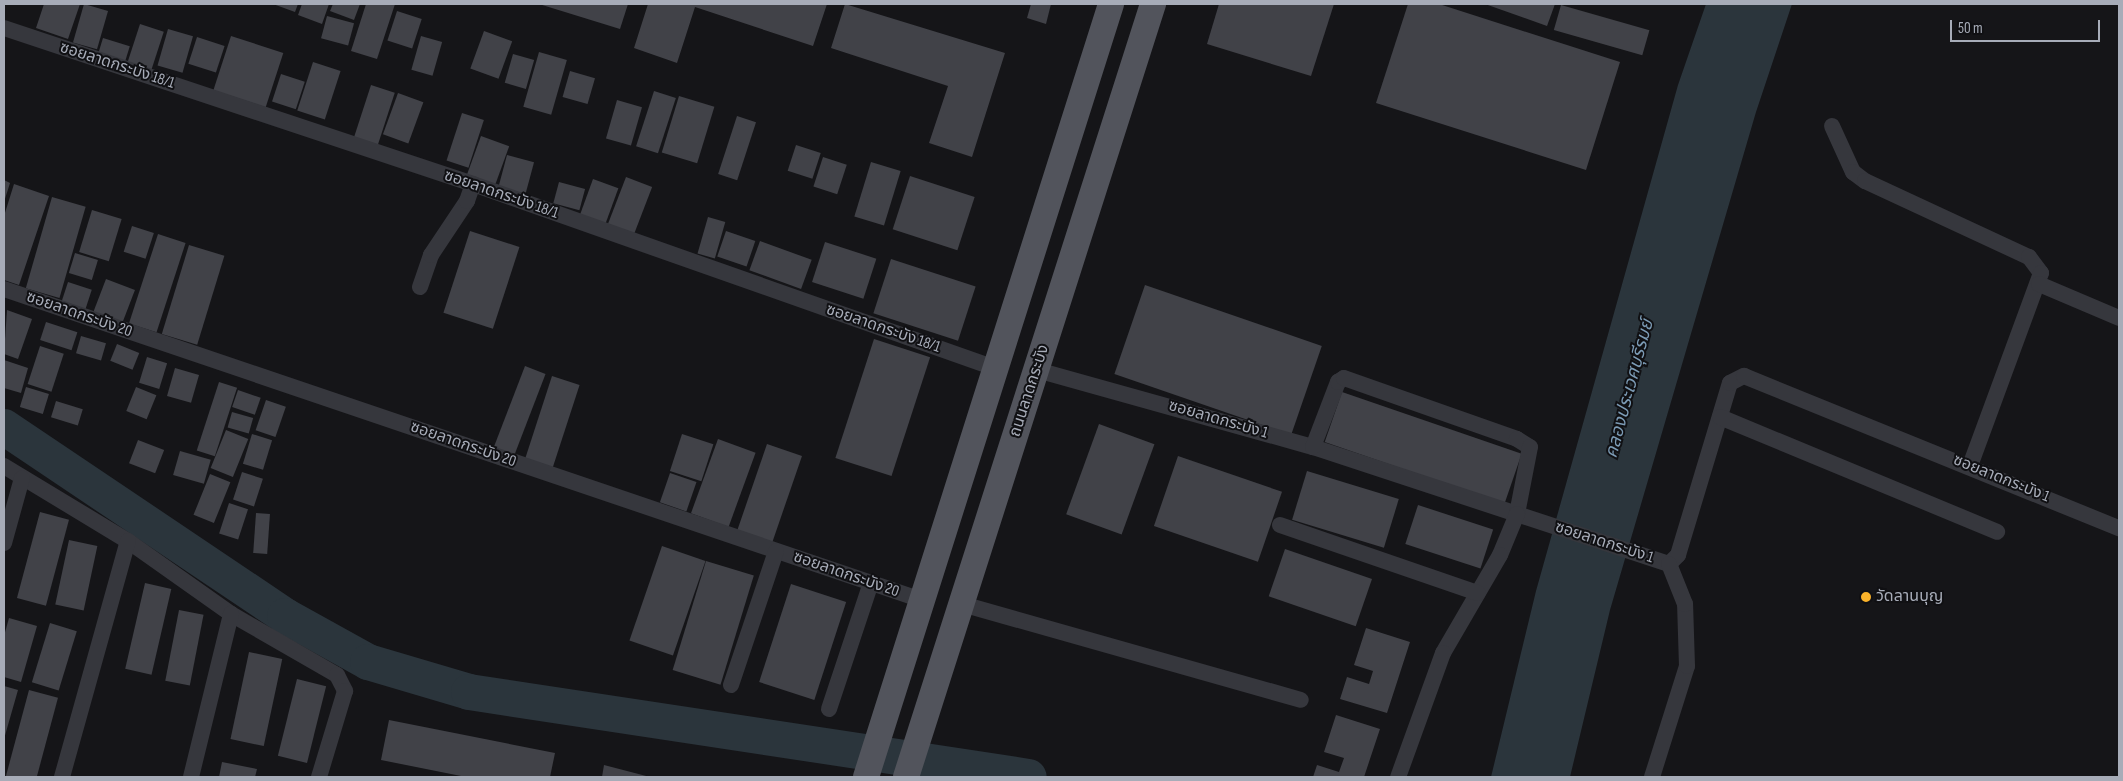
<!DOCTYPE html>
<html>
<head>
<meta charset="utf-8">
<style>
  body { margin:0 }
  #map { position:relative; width:2123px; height:781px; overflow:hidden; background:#151518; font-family:"Sofia Sans Condensed","Noto Sans Thai",sans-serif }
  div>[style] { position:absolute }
  .water>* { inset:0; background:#2b353c }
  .river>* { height:36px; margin:-18px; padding:0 18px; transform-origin:18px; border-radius:18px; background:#2b353c }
  .building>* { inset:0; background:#414248; transform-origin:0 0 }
  .street>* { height:16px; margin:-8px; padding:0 8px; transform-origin:8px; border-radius:8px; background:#36373d }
  .primary>* { height:26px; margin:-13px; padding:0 13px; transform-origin:13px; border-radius:13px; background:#52545c }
  .dots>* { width:14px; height:14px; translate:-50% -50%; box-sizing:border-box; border:2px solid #101013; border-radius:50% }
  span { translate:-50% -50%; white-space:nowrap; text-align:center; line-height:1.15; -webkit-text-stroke:4px #101013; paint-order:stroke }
  .street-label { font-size:16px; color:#a7acb8 }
  .poi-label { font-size:16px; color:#a7acb8 }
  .left { translate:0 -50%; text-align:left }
  .water-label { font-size:18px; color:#7c9bb5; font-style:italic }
  .frame { position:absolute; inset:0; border:5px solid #a7acb8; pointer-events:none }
  .scale { position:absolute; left:1950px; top:20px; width:150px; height:22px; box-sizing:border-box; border:2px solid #a7acb8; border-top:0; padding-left:6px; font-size:15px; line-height:18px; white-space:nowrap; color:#a7acb8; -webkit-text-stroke:4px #101013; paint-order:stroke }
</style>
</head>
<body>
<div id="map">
  <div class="water">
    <div style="clip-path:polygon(1706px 4px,1792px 4px,1756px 112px,1610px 610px,1570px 777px,1491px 777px,1536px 591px,1678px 85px)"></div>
  </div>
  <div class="river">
    <div style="left:4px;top:427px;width:339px;rotate:33.9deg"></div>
    <div style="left:285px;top:616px;width:95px;rotate:29deg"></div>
    <div style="left:368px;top:662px;width:105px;rotate:16.5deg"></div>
    <div style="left:469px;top:692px;width:566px;rotate:8.63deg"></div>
  </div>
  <div class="building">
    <div style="clip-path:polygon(44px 4px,80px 4px,68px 39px,36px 28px)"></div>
    <div style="left:84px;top:4px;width:25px;height:40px;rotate:16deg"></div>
    <div style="clip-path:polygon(273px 4px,298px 4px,295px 12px)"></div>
    <div style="clip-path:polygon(302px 4px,329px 4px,322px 24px,298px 15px)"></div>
    <div style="clip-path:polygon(333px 4px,360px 4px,354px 20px,330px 11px)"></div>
    <div style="clip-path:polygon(366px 4px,395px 4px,377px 59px,351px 51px)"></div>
    <div style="clip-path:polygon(539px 4px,628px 4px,620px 29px)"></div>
    <div style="clip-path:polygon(648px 4px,827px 4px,813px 46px,695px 7px,677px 63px,634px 48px)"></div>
    <div style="clip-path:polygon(845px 4px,1005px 53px,972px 157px,929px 143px,948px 86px,831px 48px)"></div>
    <div style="clip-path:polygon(1031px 4px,1051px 4px,1046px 24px,1027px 18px)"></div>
    <div style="clip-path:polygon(1219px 4px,1334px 4px,1311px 76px,1207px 44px)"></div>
    <div style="clip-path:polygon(1408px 4px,1439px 4px,1620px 62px,1586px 170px,1376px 103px)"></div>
    <div style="clip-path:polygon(1485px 4px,1555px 4px,1547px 26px)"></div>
    <div style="left:1561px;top:5px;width:92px;height:26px;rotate:16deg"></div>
    <div style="left:397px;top:11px;width:26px;height:31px;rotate:18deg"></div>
    <div style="left:327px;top:16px;width:28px;height:23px;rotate:15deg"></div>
    <div style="left:140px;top:24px;width:25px;height:41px;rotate:18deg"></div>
    <div style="left:168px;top:29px;width:26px;height:38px;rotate:16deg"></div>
    <div style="left:484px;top:31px;width:30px;height:40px;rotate:20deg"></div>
    <div style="left:231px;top:36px;width:55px;height:57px;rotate:18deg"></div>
    <div style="left:421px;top:36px;width:22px;height:35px;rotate:16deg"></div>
    <div style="left:197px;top:37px;width:29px;height:28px;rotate:18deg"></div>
    <div style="left:103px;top:38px;width:28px;height:16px;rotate:17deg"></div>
    <div style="left:539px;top:52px;width:29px;height:57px;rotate:16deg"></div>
    <div style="left:513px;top:54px;width:22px;height:30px;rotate:16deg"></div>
    <div style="left:313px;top:62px;width:29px;height:51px;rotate:18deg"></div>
    <div style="left:570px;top:71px;width:26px;height:27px;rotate:16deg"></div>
    <div style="left:281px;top:74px;width:25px;height:29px;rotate:18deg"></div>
    <div style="left:371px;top:85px;width:25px;height:56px;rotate:18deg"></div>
    <div style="left:654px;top:91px;width:23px;height:58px;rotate:18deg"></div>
    <div style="left:398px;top:93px;width:27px;height:44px;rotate:20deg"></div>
    <div style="left:679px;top:96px;width:37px;height:59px;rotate:17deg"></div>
    <div style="left:617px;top:100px;width:26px;height:40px;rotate:16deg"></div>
    <div style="left:462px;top:113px;width:23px;height:50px;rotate:18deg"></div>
    <div style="left:737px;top:116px;width:20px;height:61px;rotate:18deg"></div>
    <div style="left:481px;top:136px;width:30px;height:43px;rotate:20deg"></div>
    <div style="left:796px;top:145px;width:26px;height:27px;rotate:18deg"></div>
    <div style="left:507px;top:155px;width:28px;height:33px;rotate:15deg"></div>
    <div style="left:823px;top:157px;width:25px;height:31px;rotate:18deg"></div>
    <div style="left:871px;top:162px;width:31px;height:57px;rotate:17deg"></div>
    <div style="left:910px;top:176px;width:68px;height:56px;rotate:18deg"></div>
    <div style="left:626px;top:177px;width:28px;height:52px;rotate:21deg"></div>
    <div style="left:593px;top:179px;width:27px;height:38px;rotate:20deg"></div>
    <div style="clip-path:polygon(4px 180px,10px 183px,4px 202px)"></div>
    <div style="left:559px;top:182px;width:27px;height:22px;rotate:15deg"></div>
    <div style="clip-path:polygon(14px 184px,49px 196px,19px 285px,4px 280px,4px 216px)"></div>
    <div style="left:52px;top:197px;width:35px;height:95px;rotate:16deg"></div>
    <div style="left:92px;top:210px;width:31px;height:44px;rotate:17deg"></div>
    <div style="left:708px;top:217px;width:18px;height:38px;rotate:16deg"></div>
    <div style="left:132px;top:226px;width:23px;height:27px;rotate:18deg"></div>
    <div style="left:470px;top:231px;width:52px;height:86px;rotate:18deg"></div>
    <div style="left:726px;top:231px;width:31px;height:27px;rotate:19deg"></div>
    <div style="left:158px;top:234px;width:29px;height:94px;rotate:18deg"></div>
    <div style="left:760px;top:241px;width:55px;height:31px;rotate:20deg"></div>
    <div style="left:825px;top:242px;width:54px;height:42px;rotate:18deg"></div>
    <div style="left:189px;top:245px;width:37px;height:93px;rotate:17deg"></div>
    <div style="left:75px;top:253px;width:24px;height:21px;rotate:17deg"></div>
    <div style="left:891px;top:259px;width:89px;height:57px;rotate:18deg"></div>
    <div style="left:106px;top:279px;width:31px;height:35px;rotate:21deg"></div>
    <div style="left:68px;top:282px;width:25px;height:24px;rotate:18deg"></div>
    <div style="left:1145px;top:285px;width:187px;height:94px;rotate:19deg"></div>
    <div style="clip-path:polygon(7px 310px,32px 319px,18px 359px,4px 354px)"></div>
    <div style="left:46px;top:322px;width:33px;height:19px;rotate:18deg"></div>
    <div style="left:81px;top:336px;width:26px;height:18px;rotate:16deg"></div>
    <div style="left:874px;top:339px;width:59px;height:125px;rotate:18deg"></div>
    <div style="left:117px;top:344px;width:24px;height:18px;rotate:22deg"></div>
    <div style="left:40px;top:346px;width:25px;height:40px;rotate:18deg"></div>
    <div style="left:147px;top:357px;width:21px;height:27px;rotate:17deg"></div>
    <div style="clip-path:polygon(4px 360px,28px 368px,21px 393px,4px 388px)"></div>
    <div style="left:525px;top:366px;width:22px;height:89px;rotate:21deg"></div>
    <div style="left:175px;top:368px;width:25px;height:29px;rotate:16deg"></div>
    <div style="left:552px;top:376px;width:29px;height:89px;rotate:18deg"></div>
    <div style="left:219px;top:382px;width:19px;height:72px;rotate:18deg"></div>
    <div style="left:26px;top:387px;width:24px;height:21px;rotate:17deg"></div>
    <div style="left:136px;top:387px;width:22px;height:26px;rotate:22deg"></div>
    <div style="left:238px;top:390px;width:24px;height:18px;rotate:19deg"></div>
    <div style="left:1342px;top:392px;width:190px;height:53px;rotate:19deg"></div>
    <div style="left:266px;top:400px;width:21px;height:32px;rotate:19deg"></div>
    <div style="left:56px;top:401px;width:28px;height:17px;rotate:17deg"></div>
    <div style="left:232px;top:412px;width:22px;height:16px;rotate:16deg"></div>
    <div style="left:1099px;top:424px;width:59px;height:96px;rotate:20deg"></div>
    <div style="left:226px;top:430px;width:24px;height:41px;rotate:22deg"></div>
    <div style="left:252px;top:434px;width:21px;height:31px;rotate:17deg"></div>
    <div style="left:682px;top:434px;width:33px;height:39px;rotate:18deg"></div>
    <div style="left:718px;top:439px;width:40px;height:79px;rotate:20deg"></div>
    <div style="left:138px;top:440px;width:28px;height:25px;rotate:21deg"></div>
    <div style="left:767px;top:444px;width:37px;height:93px;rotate:19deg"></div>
    <div style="left:180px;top:451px;width:32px;height:25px;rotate:16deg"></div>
    <div style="left:1178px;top:456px;width:110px;height:74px;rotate:19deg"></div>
    <div style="left:1307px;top:471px;width:96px;height:51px;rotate:17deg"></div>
    <div style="left:242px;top:472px;width:22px;height:29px;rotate:18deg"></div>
    <div style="left:670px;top:473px;width:28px;height:31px;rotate:19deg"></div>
    <div style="left:210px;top:474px;width:22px;height:44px;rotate:22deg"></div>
    <div style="left:229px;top:503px;width:20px;height:32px;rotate:18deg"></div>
    <div style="left:1418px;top:505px;width:79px;height:41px;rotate:18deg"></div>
    <div style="left:40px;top:512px;width:30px;height:89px;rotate:15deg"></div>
    <div style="left:256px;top:513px;width:14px;height:40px;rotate:4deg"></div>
    <div style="left:69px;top:540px;width:29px;height:66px;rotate:12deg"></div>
    <div style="left:662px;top:546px;width:46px;height:100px;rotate:19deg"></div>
    <div style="left:1285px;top:549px;width:92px;height:50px;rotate:19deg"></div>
    <div style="left:706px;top:561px;width:50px;height:114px;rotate:17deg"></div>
    <div style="left:145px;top:583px;width:27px;height:88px;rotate:13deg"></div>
    <div style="left:791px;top:584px;width:58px;height:103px;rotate:18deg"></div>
    <div style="left:179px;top:610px;width:25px;height:72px;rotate:11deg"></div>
    <div style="clip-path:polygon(9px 618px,37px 626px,21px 682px,4px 677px,4px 636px)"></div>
    <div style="left:50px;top:623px;width:28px;height:62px;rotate:17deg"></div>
    <div style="clip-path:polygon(1366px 628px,1410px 642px,1387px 713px,1340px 699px,1347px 677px,1369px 684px,1373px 671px,1354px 665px)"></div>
    <div style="left:249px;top:652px;width:34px;height:89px;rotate:12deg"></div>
    <div style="left:297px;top:679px;width:30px;height:79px;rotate:14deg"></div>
    <div style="clip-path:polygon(4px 686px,18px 690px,4px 739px)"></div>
    <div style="left:29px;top:690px;width:30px;height:90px;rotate:15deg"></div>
    <div style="clip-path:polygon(1336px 715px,1380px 729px,1364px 777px,1313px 777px,1317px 765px,1339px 772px,1344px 758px,1324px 752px)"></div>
    <div style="clip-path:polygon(389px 720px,555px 753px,550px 777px,466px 777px,381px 760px)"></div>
    <div style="clip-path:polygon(222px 762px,257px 769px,255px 777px,219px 777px)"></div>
    <div style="clip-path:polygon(604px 765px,650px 777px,602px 777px)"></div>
  </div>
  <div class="street">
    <div style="left:4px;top:28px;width:494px;rotate:18.4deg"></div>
    <div style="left:473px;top:184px;width:553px;rotate:19.42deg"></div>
    <div style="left:1832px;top:126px;width:51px;rotate:65.5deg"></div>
    <div style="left:1853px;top:172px;width:15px;rotate:37deg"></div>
    <div style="left:1865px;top:181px;width:181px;rotate:24.9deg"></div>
    <div style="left:2029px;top:257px;width:20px;rotate:53deg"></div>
    <div style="left:2041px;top:273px;width:206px;rotate:110.2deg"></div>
    <div style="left:2039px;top:284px;width:87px;rotate:23deg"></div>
    <div style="left:420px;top:287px;width:34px;rotate:-71deg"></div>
    <div style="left:431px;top:255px;width:65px;rotate:-56.3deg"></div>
    <div style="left:467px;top:201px;width:18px;rotate:-71deg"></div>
    <div style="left:4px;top:289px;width:969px;rotate:18.72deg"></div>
    <div style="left:1037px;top:370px;width:287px;rotate:15.6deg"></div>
    <div style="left:1313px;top:447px;width:375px;rotate:18.2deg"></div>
    <div style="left:1669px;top:564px;width:13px;rotate:-45deg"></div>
    <div style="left:1678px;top:555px;width:180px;rotate:-73.2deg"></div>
    <div style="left:1730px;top:383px;width:16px;rotate:-27deg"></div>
    <div style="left:1744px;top:376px;width:405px;rotate:22.1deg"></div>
    <div style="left:1720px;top:417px;width:300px;rotate:22.5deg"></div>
    <div style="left:1313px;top:447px;width:70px;rotate:-69deg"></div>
    <div style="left:1338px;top:382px;width:7px;rotate:-34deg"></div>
    <div style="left:1344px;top:378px;width:183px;rotate:19.4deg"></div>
    <div style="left:1517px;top:439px;width:15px;rotate:32deg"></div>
    <div style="left:1530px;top:447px;width:68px;rotate:101deg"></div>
    <div style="left:1517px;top:514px;width:44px;rotate:112.5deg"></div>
    <div style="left:1500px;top:555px;width:113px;rotate:120.2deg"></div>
    <div style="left:1443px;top:653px;width:132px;rotate:109.9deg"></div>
    <div style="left:4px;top:466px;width:145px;rotate:31.2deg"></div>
    <div style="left:128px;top:541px;width:126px;rotate:35.3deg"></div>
    <div style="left:231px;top:614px;width:122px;rotate:29.9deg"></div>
    <div style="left:337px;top:675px;width:18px;rotate:63deg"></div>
    <div style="left:345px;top:691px;width:90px;rotate:106.8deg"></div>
    <div style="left:1280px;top:525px;width:209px;rotate:19deg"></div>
    <div style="left:4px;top:543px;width:67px;rotate:-74.5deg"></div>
    <div style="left:962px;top:604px;width:352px;rotate:15.8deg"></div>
    <div style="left:731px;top:685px;width:141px;rotate:-71.4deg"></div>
    <div style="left:829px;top:709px;width:133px;rotate:-71.6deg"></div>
    <div style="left:62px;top:777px;width:245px;rotate:-74.4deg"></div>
    <div style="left:191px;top:777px;width:168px;rotate:-76.2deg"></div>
    <div style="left:1652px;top:777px;width:116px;rotate:-72.5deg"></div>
    <div style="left:1687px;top:666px;width:62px;rotate:-91.8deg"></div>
    <div style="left:1685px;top:604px;width:43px;rotate:-111.8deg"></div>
  </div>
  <div class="primary">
    <div style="left:866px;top:777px;width:811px;rotate:-72.41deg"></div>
    <div style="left:906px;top:777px;width:812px;rotate:-72.28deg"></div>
  </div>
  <div class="dots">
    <div style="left:1866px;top:597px;background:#fbb32a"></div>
  </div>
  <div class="street-label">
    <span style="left:117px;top:66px;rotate:18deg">ซอยลาดกระบัง 18/1</span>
    <span style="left:501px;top:195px;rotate:19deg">ซอยลาดกระบัง 18/1</span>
    <span style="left:79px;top:315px;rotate:19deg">ซอยลาดกระบัง 20</span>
    <span style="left:883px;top:329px;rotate:19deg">ซอยลาดกระบัง 18/1</span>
    <span style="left:1030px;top:391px;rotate:-72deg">ถนนลาดกระบัง</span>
    <span style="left:1218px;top:420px;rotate:16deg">ซอยลาดกระบัง 1</span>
    <span style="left:463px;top:445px;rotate:19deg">ซอยลาดกระบัง 20</span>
    <span style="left:2001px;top:479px;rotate:22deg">ซอยลาดกระบัง 1</span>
    <span style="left:1604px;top:543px;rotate:18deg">ซอยลาดกระบัง 1</span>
    <span style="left:846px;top:575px;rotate:19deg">ซอยลาดกระบัง 20</span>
  </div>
  <div class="poi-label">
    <span class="left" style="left:1876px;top:597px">วัดลานบุญ</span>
  </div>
  <div class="water-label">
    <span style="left:1630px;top:389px;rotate:-75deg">คลองประเวศบุรีรมย์</span>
  </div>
  <div class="frame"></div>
  <div class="scale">50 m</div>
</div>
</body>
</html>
